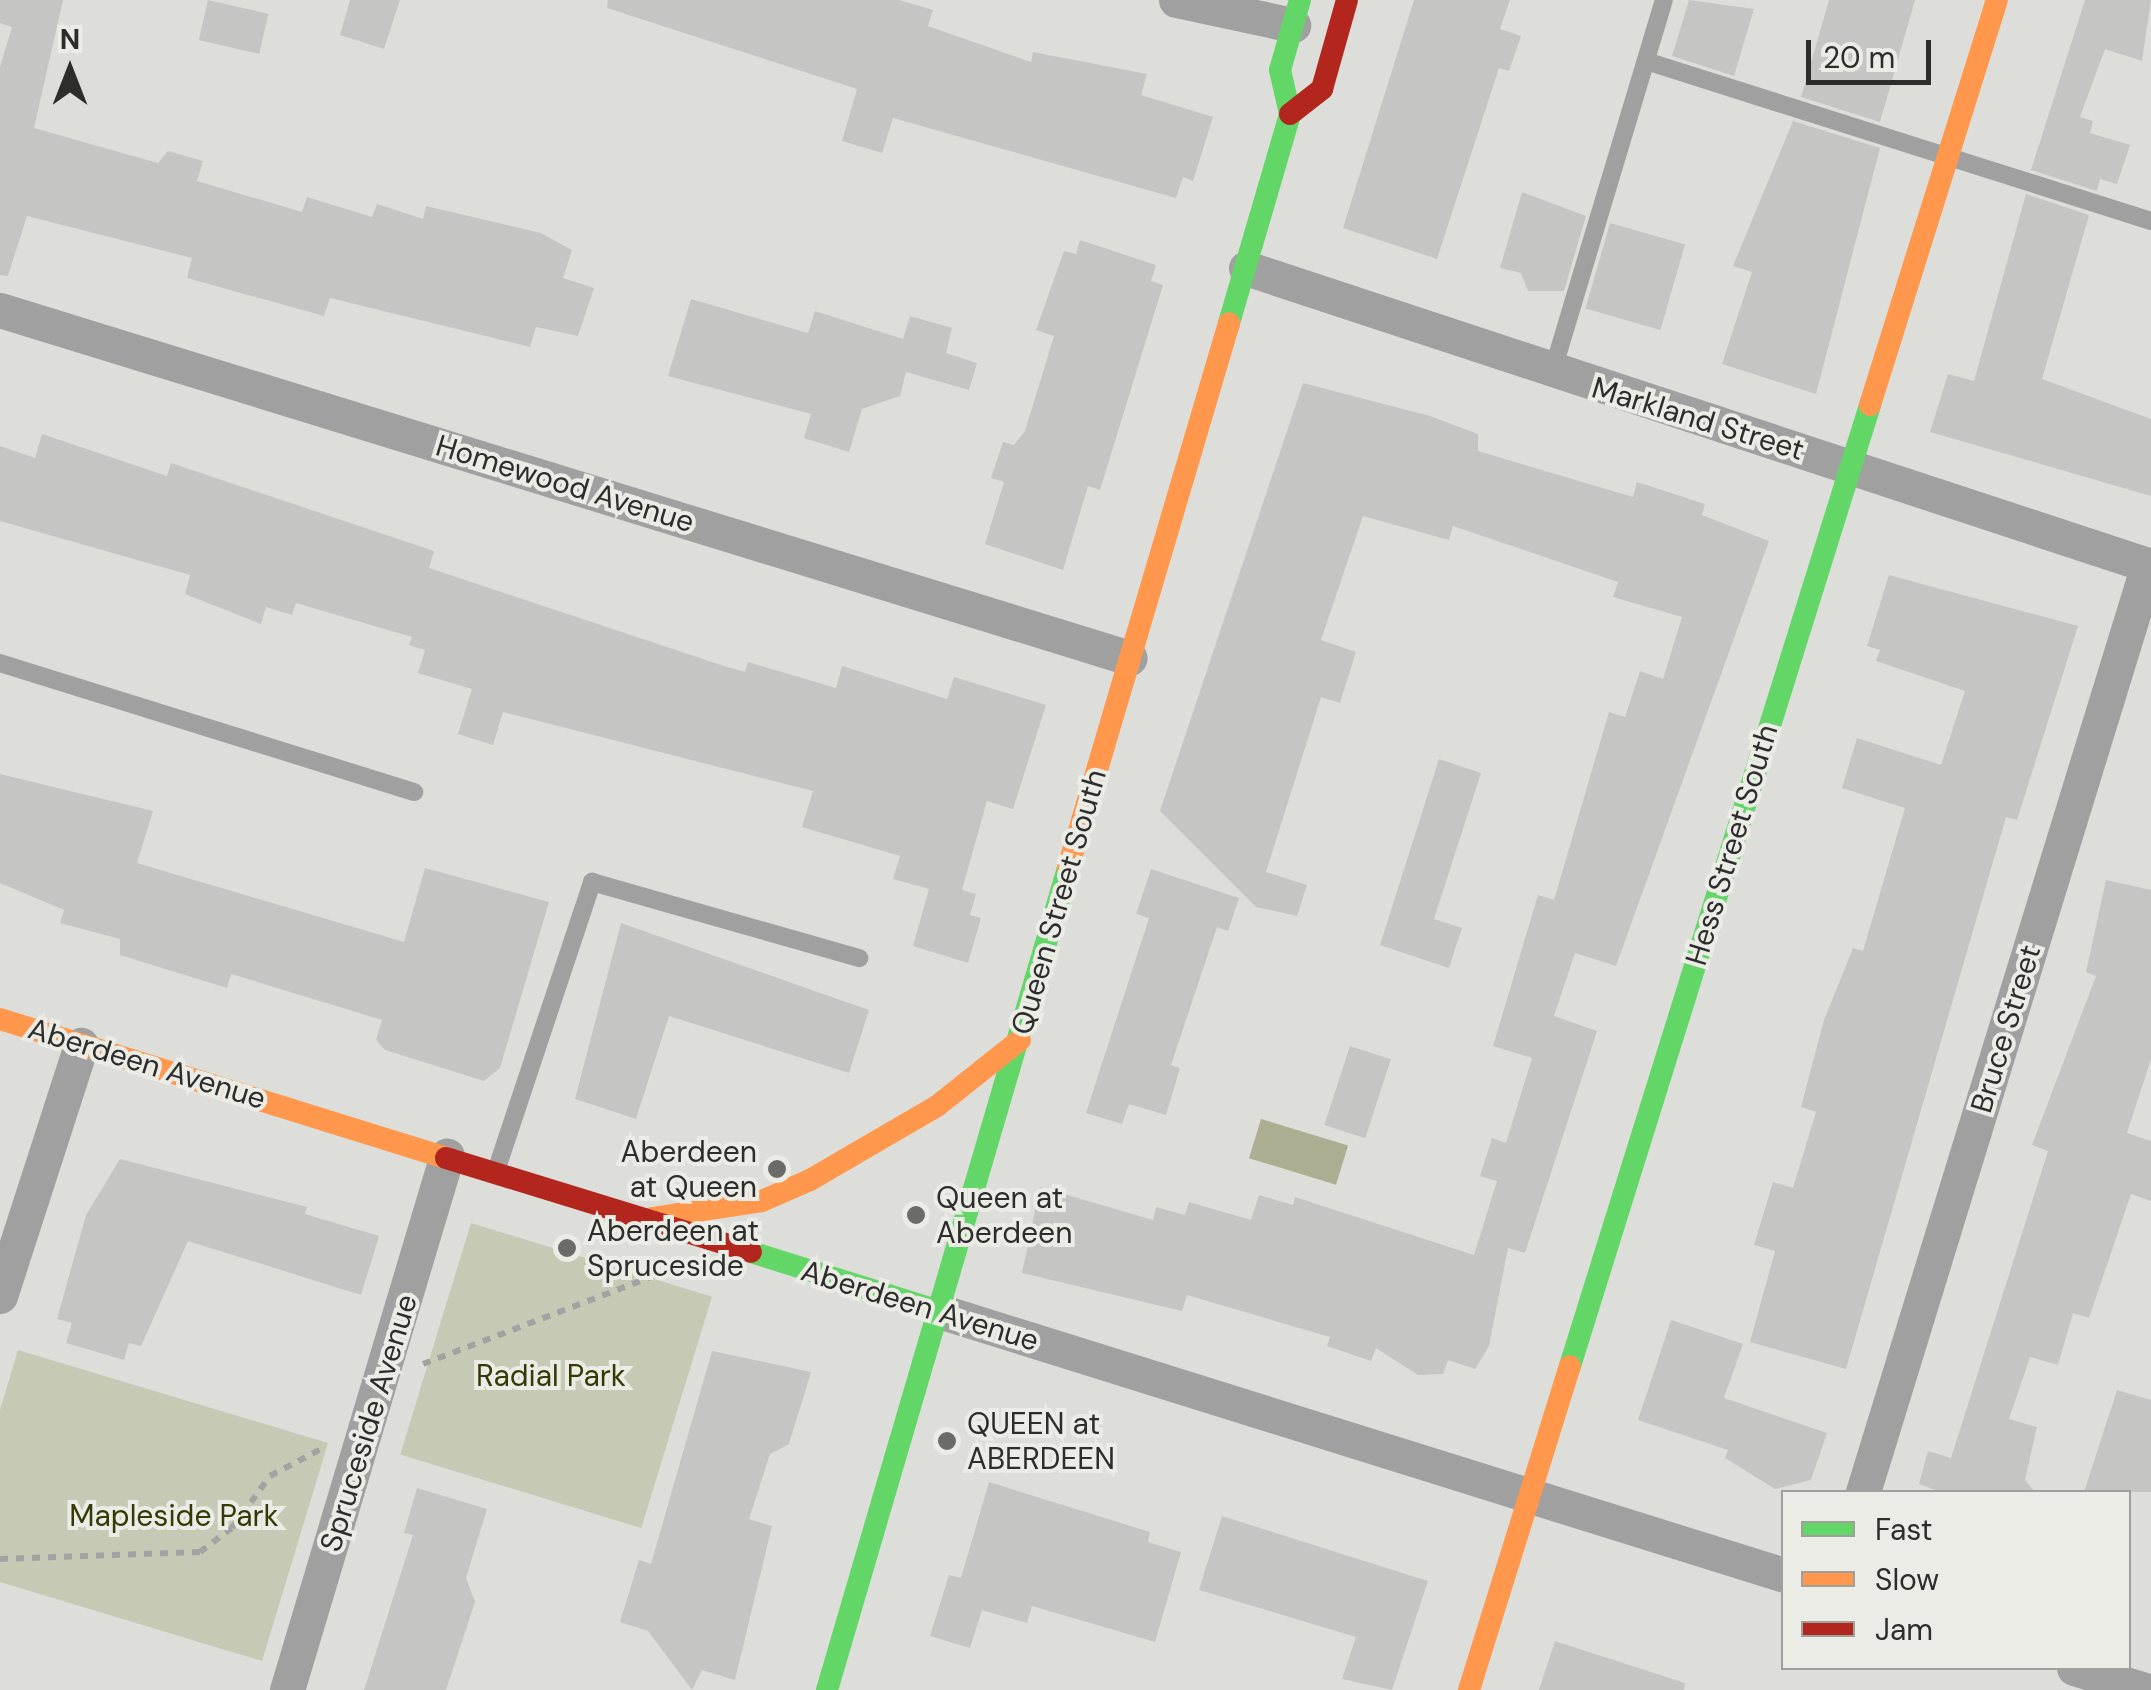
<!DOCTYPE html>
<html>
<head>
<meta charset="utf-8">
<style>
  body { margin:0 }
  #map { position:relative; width:2151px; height:1690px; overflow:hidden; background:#dddeda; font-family:"DM Sans",sans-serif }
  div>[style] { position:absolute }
  .green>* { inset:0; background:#c6c9b4; transform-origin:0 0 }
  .water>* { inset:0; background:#abae90; transform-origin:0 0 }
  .building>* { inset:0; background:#c5c6c3; transform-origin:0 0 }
  .path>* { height:6px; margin-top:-3px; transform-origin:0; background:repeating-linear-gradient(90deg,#a3a2a2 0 8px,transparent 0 16px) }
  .lane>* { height:18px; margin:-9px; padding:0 9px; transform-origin:9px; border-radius:9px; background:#a1a0a0 }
  .street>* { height:35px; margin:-17.5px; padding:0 17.5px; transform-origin:17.5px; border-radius:17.5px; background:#a1a0a0 }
  .fast>* { height:22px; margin:-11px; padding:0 11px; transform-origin:11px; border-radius:11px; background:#63d668 }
  .slow>* { height:22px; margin:-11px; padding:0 11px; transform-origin:11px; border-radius:11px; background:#ff974d }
  .jam>* { height:22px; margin:-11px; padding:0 11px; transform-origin:11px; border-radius:11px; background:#b3261e }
  .dots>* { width:28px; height:28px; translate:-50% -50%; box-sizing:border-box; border:5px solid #ebece6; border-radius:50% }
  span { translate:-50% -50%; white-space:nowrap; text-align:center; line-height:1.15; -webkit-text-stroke:8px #ebece6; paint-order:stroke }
  .street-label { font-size:30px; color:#2d2d2b }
  .poi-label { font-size:30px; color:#2d2d2b }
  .right { translate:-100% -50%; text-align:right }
  .left { translate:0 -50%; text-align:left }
  .park-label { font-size:30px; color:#363904 }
  .legend { position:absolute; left:1781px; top:1490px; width:350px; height:180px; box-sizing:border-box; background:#ebece6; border:2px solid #9fa09b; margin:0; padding:12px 18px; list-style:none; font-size:30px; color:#2d2d2b }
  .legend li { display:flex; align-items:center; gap:20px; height:50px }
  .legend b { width:50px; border:2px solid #9fa09b }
  .north { position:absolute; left:20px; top:20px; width:100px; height:100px; -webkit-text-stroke:8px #ebece6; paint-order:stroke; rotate:0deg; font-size:28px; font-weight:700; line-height:40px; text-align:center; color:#2d2d2b }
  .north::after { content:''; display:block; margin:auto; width:35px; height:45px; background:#2d2d2b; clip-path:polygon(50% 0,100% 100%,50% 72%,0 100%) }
  .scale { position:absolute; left:1806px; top:40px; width:125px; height:45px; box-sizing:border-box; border:5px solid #2d2d2b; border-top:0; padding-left:12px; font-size:30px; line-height:35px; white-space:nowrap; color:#2d2d2b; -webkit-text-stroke:8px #ebece6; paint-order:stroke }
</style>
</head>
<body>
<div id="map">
  <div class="green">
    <div style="left:471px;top:1223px;width:252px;height:242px;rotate:17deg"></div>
    <div style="clip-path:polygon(18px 1350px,328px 1443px,262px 1661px,0 1582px,0 1410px)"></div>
  </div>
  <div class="water">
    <div style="left:1261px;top:1119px;width:91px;height:41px;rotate:17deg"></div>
  </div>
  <div class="building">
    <div style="clip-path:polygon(0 0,63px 0,34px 128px,158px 163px,168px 151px,203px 161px,197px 181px,302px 212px,307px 197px,372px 217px,377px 204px,423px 219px,426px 206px,541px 233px,572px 250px,563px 278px,594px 288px,578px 336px,536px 327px,530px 347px,330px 298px,324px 316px,187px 278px,192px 258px,27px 216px,8px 276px,0 275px,0 67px,12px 27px,0 23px)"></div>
    <div style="left:208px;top:0;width:62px;height:41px;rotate:13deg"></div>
    <div style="clip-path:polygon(350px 0,400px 0,384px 49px,340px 35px)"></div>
    <div style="clip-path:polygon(608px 0,899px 0,933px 10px,928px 26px,1031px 62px,1033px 52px,1147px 74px,1141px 95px,1213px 117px,1193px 181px,1183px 177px,1176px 198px,893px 118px,882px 153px,842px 141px,857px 89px,607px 8px)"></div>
    <div style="clip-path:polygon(1414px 0,1510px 0,1500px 29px,1521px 36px,1509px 71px,1499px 68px,1437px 259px,1343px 228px)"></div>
    <div style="clip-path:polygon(1689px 0,1754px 9px,1734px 76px,1672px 56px)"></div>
    <div style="clip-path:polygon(1829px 0,1915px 0,1880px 122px,1801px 97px)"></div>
    <div style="clip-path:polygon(2085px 0,2151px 0,2142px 61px,2105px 49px,2080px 117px,2093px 121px,2090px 133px,2130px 145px,2117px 184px,2100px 179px,2097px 191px,2031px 170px)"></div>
    <div style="clip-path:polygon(1793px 121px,1880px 148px,1816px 394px,1722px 364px,1752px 272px,1733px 266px)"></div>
    <div style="clip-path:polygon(1522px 192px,1586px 216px,1564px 291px,1528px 291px,1521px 273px,1500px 268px)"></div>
    <div style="clip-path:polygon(2026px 194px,2089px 215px,2042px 379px,2151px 419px,2151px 496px,1930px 432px,1948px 374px,1974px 381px)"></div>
    <div style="left:1610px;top:223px;width:78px;height:89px;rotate:16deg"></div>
    <div style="clip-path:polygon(1080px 240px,1156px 265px,1151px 281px,1163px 285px,1100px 490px,1088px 486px,1063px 570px,985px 544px,1004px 482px,991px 478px,1003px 442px,1014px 445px,1025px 431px,1054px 336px,1036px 330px,1064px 251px,1076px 254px)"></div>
    <div style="clip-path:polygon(691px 299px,808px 333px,815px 311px,903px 339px,910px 316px,952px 328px,946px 353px,977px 363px,969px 390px,906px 372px,900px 396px,862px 409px,849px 452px,804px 438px,811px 414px,668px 376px)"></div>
    <div style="clip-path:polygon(1303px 383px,1430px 416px,1478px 434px,1478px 451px,1633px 497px,1637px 482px,1705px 504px,1702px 515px,1769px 541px,1616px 966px,1575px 953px,1554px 1016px,1597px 1031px,1525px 1253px,1508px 1248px,1489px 1346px,1475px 1369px,1448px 1360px,1443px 1374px,1418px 1375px,1376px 1348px,1371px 1361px,1327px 1346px,1330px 1337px,1187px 1295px,1182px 1311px,1022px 1273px,1040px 1187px,1153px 1220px,1156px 1207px,1185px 1215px,1189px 1202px,1251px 1220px,1259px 1195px,1293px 1205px,1295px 1197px,1474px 1255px,1497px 1181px,1480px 1176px,1492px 1138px,1506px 1143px,1532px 1058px,1493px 1046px,1538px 895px,1554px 900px,1609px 712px,1625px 717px,1640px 671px,1663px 679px,1682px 617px,1613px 597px,1618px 582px,1453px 526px,1449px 540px,1363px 516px,1321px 640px,1356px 652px,1340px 703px,1321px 697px,1266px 872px,1307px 885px,1297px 916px,1256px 907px,1160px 811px)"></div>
    <div style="clip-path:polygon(42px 434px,167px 476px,171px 463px,434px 551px,429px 568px,724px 666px,745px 672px,748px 662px,836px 688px,842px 666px,947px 699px,954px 677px,1046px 705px,1013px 809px,987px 801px,962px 890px,976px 894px,970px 915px,981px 918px,968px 963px,913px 946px,929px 889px,893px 879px,900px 856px,802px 827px,813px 791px,503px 712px,493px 745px,458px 734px,472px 689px,418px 673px,425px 650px,409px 645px,412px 637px,296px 603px,292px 615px,266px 607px,261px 624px,185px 594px,190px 575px,0 521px,0 446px,35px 458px)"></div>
    <div style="clip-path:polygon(1889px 575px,2078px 626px,2017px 820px,2006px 817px,1846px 1369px,1750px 1342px,1775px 1251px,1754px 1245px,1773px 1182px,1793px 1188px,1816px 1112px,1801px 1107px,1824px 1020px,1853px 948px,1863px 951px,1905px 808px,1842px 788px,1857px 738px,1941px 765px,1965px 691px,1876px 661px,1880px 650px,1867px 646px)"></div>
    <div style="clip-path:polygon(1439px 759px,1481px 773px,1434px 919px,1462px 928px,1449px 968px,1380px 945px)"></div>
    <div style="clip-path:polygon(0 774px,153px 811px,137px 863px,404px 942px,425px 868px,549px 902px,500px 1068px,484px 1081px,385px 1050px,376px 1040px,382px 1020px,231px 974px,227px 988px,120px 955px,120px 939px,60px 923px,64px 910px,0 883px)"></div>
    <div style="clip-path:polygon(1151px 869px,1239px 898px,1228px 931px,1217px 927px,1171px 1065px,1180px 1068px,1166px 1115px,1129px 1104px,1122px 1124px,1086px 1113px,1149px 918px,1136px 914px)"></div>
    <div style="clip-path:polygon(2106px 880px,2151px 890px,2151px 1059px,2127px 1133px,2151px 1141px,2151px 1201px,2131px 1194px,2089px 1318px,2073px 1313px,2058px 1365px,2030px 1357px,2009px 1419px,2037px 1427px,2025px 1480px,2035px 1492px,1941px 1492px,1919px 1484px,1928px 1451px,1951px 1458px,2048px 1151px,2032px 1145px,2096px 976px,2086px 972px)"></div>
    <div style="clip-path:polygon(621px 923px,869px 1010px,849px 1073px,669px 1016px,636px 1119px,575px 1099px)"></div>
    <div style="left:1350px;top:1046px;width:43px;height:83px;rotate:18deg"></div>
    <div style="clip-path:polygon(120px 1159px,307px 1207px,305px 1214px,379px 1236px,361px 1295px,188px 1241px,141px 1346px,129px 1343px,124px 1360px,66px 1343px,72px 1323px,57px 1319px,86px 1215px)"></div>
    <div style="clip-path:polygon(1671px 1320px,1743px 1344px,1724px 1398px,1827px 1433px,1811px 1480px,1775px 1489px,1725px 1458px,1728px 1450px,1638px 1420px)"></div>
    <div style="clip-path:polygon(712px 1351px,811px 1372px,789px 1444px,770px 1454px,749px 1519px,772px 1526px,735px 1680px,702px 1670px,692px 1690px,648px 1631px,620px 1622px,639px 1560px,651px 1564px)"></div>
    <div style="clip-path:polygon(2117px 1390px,2151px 1400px,2151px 1492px,2084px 1492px)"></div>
    <div style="clip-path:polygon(989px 1482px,1150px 1532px,1148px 1542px,1181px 1552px,1155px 1642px,1032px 1606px,1027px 1623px,982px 1610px,970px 1648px,930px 1636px,949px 1575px,961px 1578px)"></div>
    <div style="clip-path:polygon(417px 1488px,487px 1509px,466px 1578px,475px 1602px,446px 1690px,364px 1690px,413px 1535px,404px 1533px)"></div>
    <div style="clip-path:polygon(1222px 1516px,1428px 1581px,1392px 1690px,1342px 1679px,1356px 1637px,1199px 1590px)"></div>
    <div style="clip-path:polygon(1555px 1641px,1685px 1683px,1684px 1690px,1539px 1690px)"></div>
  </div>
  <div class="path">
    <div style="left:423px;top:1364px;width:258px;rotate:-20.9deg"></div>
    <div style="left:0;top:1559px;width:200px;rotate:-2deg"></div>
    <div style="left:200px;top:1552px;width:40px;rotate:-37deg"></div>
    <div style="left:232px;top:1528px;width:64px;rotate:-53.8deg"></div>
    <div style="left:270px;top:1476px;width:58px;rotate:-27.9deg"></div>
  </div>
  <div class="lane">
    <div style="left:1646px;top:61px;width:530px;rotate:17.58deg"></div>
    <div style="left:1552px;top:373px;width:389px;rotate:-73.3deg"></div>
    <div style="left:0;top:663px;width:434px;rotate:17.3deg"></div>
    <div style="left:496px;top:1171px;width:305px;rotate:-71.6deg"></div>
    <div style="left:592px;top:882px;width:278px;rotate:15.9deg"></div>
  </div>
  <div class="street">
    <div style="left:1176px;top:0;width:120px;rotate:12.1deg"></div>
    <div style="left:1246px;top:268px;width:953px;rotate:18.23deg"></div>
    <div style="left:0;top:310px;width:1182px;rotate:17.12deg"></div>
    <div style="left:0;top:1296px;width:264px;rotate:-72.1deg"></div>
    <div style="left:939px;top:1311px;width:885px;rotate:17.35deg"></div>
    <div style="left:1863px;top:1492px;width:970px;rotate:-72.91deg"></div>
    <div style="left:2074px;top:1668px;width:74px;rotate:17.2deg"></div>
    <div style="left:287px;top:1690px;width:558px;rotate:-73.35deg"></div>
  </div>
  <div class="fast">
    <div style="left:1229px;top:323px;width:218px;rotate:-73.7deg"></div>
    <div style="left:1290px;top:114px;width:45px;rotate:-102.8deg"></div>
    <div style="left:1280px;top:70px;width:73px;rotate:-74.1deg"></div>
    <div style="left:751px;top:1252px;width:197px;rotate:17.4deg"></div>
    <div style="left:1570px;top:1366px;width:1007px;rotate:-72.66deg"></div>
    <div style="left:827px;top:1690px;width:857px;rotate:-73.66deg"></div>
  </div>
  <div class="slow">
    <div style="left:1870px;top:405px;width:424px;rotate:-72.6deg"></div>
    <div style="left:1068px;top:868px;width:568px;rotate:-73.54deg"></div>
    <div style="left:0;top:1019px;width:467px;rotate:17.3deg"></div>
    <div style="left:652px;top:1218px;width:111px;rotate:-8.8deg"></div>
    <div style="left:762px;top:1201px;width:52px;rotate:-23.6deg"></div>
    <div style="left:810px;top:1180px;width:147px;rotate:-30.2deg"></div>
    <div style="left:937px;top:1106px;width:106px;rotate:-38.5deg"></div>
    <div style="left:1469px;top:1690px;width:339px;rotate:-72.7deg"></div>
  </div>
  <div class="jam">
    <div style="left:1290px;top:114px;width:41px;rotate:-38deg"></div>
    <div style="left:1322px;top:89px;width:92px;rotate:-74.3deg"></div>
    <div style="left:446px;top:1158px;width:319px;rotate:17.1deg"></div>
  </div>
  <div class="dots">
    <div style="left:777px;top:1169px;background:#6b6b68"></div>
    <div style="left:916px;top:1215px;background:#6b6b68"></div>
    <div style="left:567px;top:1248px;background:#6b6b68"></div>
    <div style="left:947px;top:1441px;background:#6b6b68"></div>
  </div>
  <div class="street-label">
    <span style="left:1698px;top:419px;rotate:17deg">Markland Street</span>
    <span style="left:565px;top:484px;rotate:17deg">Homewood Avenue</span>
    <span style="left:1732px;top:845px;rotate:-73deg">Hess Street South</span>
    <span style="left:1059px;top:902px;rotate:-74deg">Queen Street South</span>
    <span style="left:2006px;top:1029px;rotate:-73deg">Bruce Street</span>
    <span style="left:147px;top:1064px;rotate:17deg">Aberdeen Avenue</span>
    <span style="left:920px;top:1306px;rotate:17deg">Aberdeen Avenue</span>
    <span style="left:369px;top:1423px;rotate:-73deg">Spruceside Avenue</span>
  </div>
  <div class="poi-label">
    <span class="right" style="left:757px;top:1169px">Aberdeen<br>at Queen</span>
    <span class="left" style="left:936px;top:1215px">Queen at<br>Aberdeen</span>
    <span class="left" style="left:587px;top:1248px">Aberdeen at<br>Spruceside</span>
    <span class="left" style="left:967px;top:1441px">QUEEN at<br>ABERDEEN</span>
  </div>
  <div class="park-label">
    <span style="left:551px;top:1376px">Radial Park</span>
    <span style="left:174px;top:1516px">Mapleside Park</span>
  </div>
  <ul class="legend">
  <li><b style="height:12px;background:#63d668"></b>Fast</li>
  <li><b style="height:12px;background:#ff974d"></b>Slow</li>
  <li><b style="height:12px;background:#b3261e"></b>Jam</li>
  </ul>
  <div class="north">N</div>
  <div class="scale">20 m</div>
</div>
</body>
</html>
